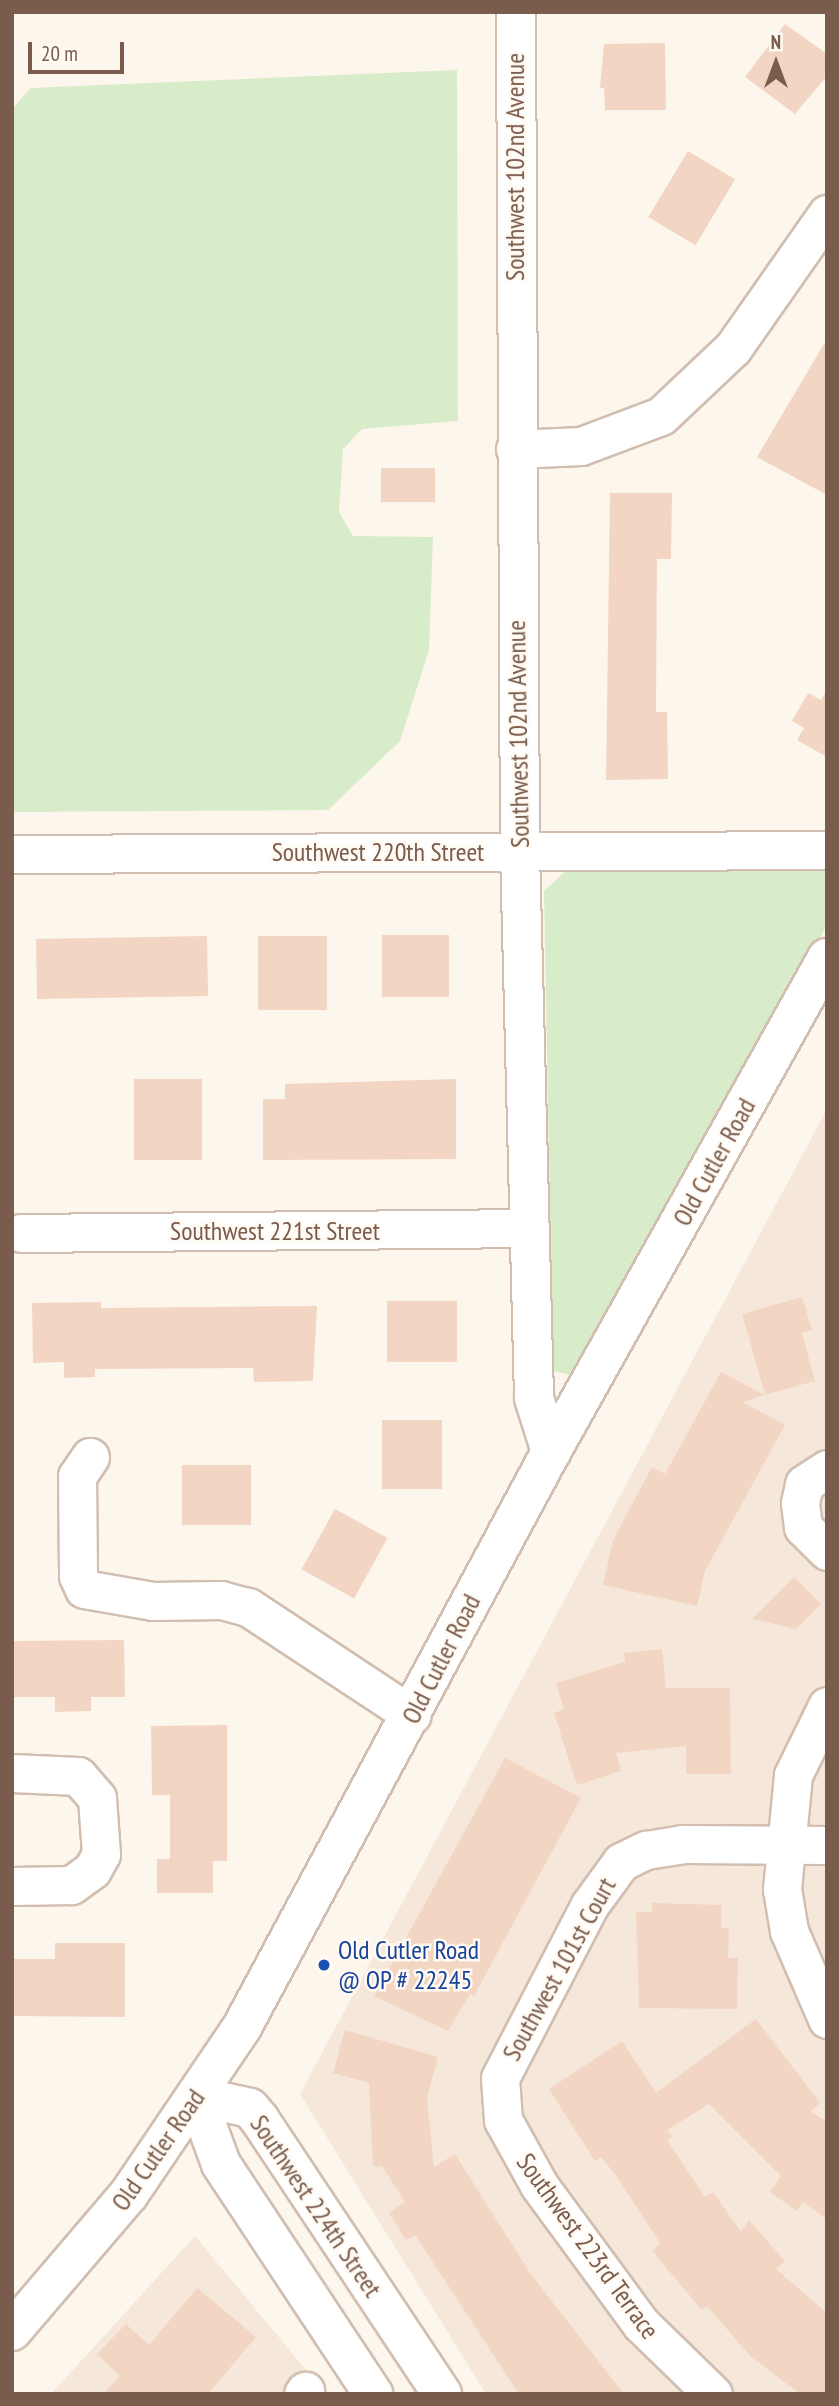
<!DOCTYPE html>
<html>
<head>
<meta charset="utf-8">
<style>
  body { margin:0 }
  #map { position:relative; width:839px; height:2406px; overflow:hidden; background:#fdf6ec; font-family:"PT Sans Narrow",sans-serif }
  div>[style] { position:absolute }
  .residential>* { inset:0; background:#f5e8da }
  .green>* { inset:0; background:#d8ecc9 }
  .building>* { inset:0; background:#f3d5c3; transform-origin:0 0 }
  .roads { filter:drop-shadow(2px 0 #d1beb0) drop-shadow(-2px 0 #d1beb0) drop-shadow(0 2px #d1beb0) drop-shadow(0 -2px #d1beb0) }
  .minor>* { height:37px; margin:-18.5px; padding:0 18.5px; transform-origin:18.5px; border-radius:18.5px; background:#fff }
  .tertiary>* { height:38px; margin:-19px; padding:0 19px; transform-origin:19px; border-radius:19px; background:#fff }
  .dots>* { width:19px; height:19px; translate:-50% -50%; box-sizing:border-box; border:4px solid #fffaf3; border-radius:50% }
  span { translate:-50% -50%; white-space:nowrap; text-align:center; line-height:1.15; -webkit-text-stroke:5px #fffaf3; paint-order:stroke }
  .street-label { font-size:26px; color:#7a5c4d }
  .transit-label { font-size:26px; color:#164399 }
  .left { translate:0 -50%; text-align:left }
  .frame { position:absolute; inset:0; border:14px solid #7a5c4d; pointer-events:none }
  .north { position:absolute; left:741px; top:28px; width:70px; height:70px; -webkit-text-stroke:5px #fffaf3; paint-order:stroke; rotate:0deg; font-size:19px; font-weight:700; line-height:28px; text-align:center; color:#7a5c4d }
  .north::after { content:''; display:block; margin:auto; width:24px; height:32px; background:#7a5c4d; clip-path:polygon(50% 0,100% 100%,50% 72%,0 100%) }
  .scale { position:absolute; left:28px; top:42px; width:96px; height:32px; box-sizing:border-box; border:4px solid #7a5c4d; border-top:0; padding-left:9px; font-size:21px; line-height:24px; white-space:nowrap; color:#7a5c4d; -webkit-text-stroke:5px #fffaf3; paint-order:stroke }
</style>
</head>
<body>
<div id="map">
  <div class="residential">
    <div style="clip-path:polygon(827px 1109px,827px 2394px,486px 2394px,300px 2094px)"></div>
    <div style="clip-path:polygon(195px 2236px,326px 2394px,51px 2394px)"></div>
  </div>
  <div class="green">
    <div style="clip-path:polygon(457px 70px,458px 421px,362px 429px,343px 449px,339px 512px,353px 536px,433px 537px,429px 650px,400px 741px,328px 810px,12px 812px,12px 109px,31px 88px)"></div>
    <div style="clip-path:polygon(818px 866px,827px 869px,827px 925px,587px 1364px,572px 1375px,553px 1371px,544px 891px,569px 868px)"></div>
  </div>
  <div class="building">
    <div style="clip-path:polygon(785px 24px,827px 54px,827px 76px,795px 114px,745px 77px)"></div>
    <div style="clip-path:polygon(665px 43px,666px 110px,605px 110px,604px 88px,600px 88px,604px 44px)"></div>
    <div style="left:688px;top:151px;width:55px;height:77px;rotate:31deg"></div>
    <div style="clip-path:polygon(827px 339px,827px 495px,757px 457px)"></div>
    <div style="left:381px;top:468px;width:54px;height:34px"></div>
    <div style="clip-path:polygon(610px 493px,672px 493px,671px 559px,657px 559px,656px 712px,667px 712px,668px 779px,606px 780px)"></div>
    <div style="clip-path:polygon(827px 690px,827px 757px,797px 740px,804px 728px,792px 721px,808px 693px,821px 700px)"></div>
    <div style="left:382px;top:935px;width:67px;height:62px"></div>
    <div style="left:207px;top:936px;width:60px;height:171px;rotate:89deg"></div>
    <div style="left:258px;top:936px;width:69px;height:74px"></div>
    <div style="left:202px;top:1079px;width:81px;height:68px;rotate:90deg"></div>
    <div style="clip-path:polygon(456px 1079px,456px 1159px,263px 1160px,263px 1099px,285px 1099px,285px 1084px)"></div>
    <div style="clip-path:polygon(802px 1297px,812px 1330px,802px 1333px,815px 1381px,765px 1395px,742px 1314px)"></div>
    <div style="left:387px;top:1301px;width:70px;height:61px"></div>
    <div style="clip-path:polygon(101px 1302px,101px 1308px,317px 1306px,313px 1381px,254px 1382px,253px 1368px,95px 1369px,95px 1377px,64px 1378px,64px 1362px,33px 1363px,32px 1303px)"></div>
    <div style="clip-path:polygon(721px 1372px,765px 1395px,743px 1402px,785px 1425px,705px 1571px,697px 1606px,603px 1585px,613px 1540px,652px 1467px,665px 1474px)"></div>
    <div style="left:442px;top:1420px;width:69px;height:60px;rotate:90deg"></div>
    <div style="left:182px;top:1465px;width:69px;height:60px"></div>
    <div style="left:335px;top:1509px;width:60px;height:69px;rotate:29deg"></div>
    <div style="clip-path:polygon(794px 1577px,821px 1604px,796px 1629px,752px 1619px)"></div>
    <div style="clip-path:polygon(124px 1640px,125px 1697px,91px 1697px,91px 1711px,55px 1712px,55px 1697px,12px 1697px,12px 1641px)"></div>
    <div style="clip-path:polygon(662px 1649px,666px 1688px,730px 1688px,731px 1774px,686px 1774px,686px 1746px,616px 1753px,621px 1771px,577px 1785px,554px 1713px,564px 1709px,556px 1683px,625px 1662px,624px 1653px)"></div>
    <div style="clip-path:polygon(227px 1725px,227px 1861px,213px 1861px,213px 1893px,157px 1893px,157px 1859px,170px 1859px,170px 1795px,152px 1795px,151px 1726px)"></div>
    <div style="clip-path:polygon(505px 1758px,581px 1798px,474px 1996px,470px 1994px,448px 2031px,374px 1996px)"></div>
    <div style="clip-path:polygon(652px 1903px,722px 1905px,721px 1928px,729px 1928px,728px 1958px,738px 1958px,737px 2009px,639px 2008px,636px 1912px,652px 1912px)"></div>
    <div style="clip-path:polygon(55px 1943px,125px 1943px,125px 2017px,12px 2016px,12px 1959px,55px 1959px)"></div>
    <div style="clip-path:polygon(756px 2019px,820px 2103px,811px 2111px,827px 2122px,827px 2220px,803px 2202px,797px 2211px,770px 2192px,781px 2176px,709px 2104px,667px 2130px,672px 2137px,667px 2140px,705px 2197px,713px 2192px,741px 2232px,749px 2220px,785px 2261px,776px 2269px,827px 2313px,827px 2394px,800px 2394px,751px 2357px,707px 2306px,702px 2310px,662px 2263px,653px 2251px,660px 2243px,615px 2174px,601px 2157px,595px 2161px,549px 2089px,622px 2041px,656px 2093px)"></div>
    <div style="clip-path:polygon(345px 2030px,438px 2057px,427px 2098px,434px 2167px,455px 2154px,530px 2273px,624px 2394px,519px 2394px,415px 2235px,406px 2240px,389px 2213px,405px 2202px,382px 2166px,373px 2167px,369px 2083px,333px 2073px)"></div>
    <div style="clip-path:polygon(197px 2288px,256px 2337px,208px 2394px,103px 2394px,120px 2376px,97px 2354px,126px 2324px,149px 2345px)"></div>
  </div>
  <div class="roads">
    <div class="minor">
      <div style="left:515px;top:449px;width:66px;rotate:-2.6deg"></div>
      <div style="left:581px;top:446px;width:85px;rotate:-20.6deg"></div>
      <div style="left:661px;top:416px;width:99px;rotate:-43.4deg"></div>
      <div style="left:733px;top:348px;width:164px;rotate:-55deg"></div>
      <div style="left:12px;top:854px;width:815px;rotate:-0.28deg"></div>
      <div style="left:21px;top:1233px;width:508px;rotate:-0.56deg"></div>
      <div style="left:90px;top:1457px;width:23px;rotate:124deg"></div>
      <div style="left:77px;top:1476px;width:100px;rotate:89.4deg"></div>
      <div style="left:78px;top:1576px;width:14px;rotate:65deg"></div>
      <div style="left:84px;top:1589px;width:70px;rotate:9.9deg"></div>
      <div style="left:153px;top:1601px;width:68px;rotate:-0.8deg"></div>
      <div style="left:221px;top:1600px;width:28px;rotate:15deg"></div>
      <div style="left:248px;top:1607px;width:196px;rotate:33.4deg"></div>
      <div style="left:827px;top:1469px;width:27px;rotate:147deg"></div>
      <div style="left:804px;top:1484px;width:19px;rotate:102deg"></div>
      <div style="left:800px;top:1503px;width:24px;rotate:83deg"></div>
      <div style="left:803px;top:1527px;width:34px;rotate:45deg"></div>
      <div style="left:827px;top:1706px;width:77px;rotate:116.2deg"></div>
      <div style="left:793px;top:1775px;width:115px;rotate:95.5deg"></div>
      <div style="left:782px;top:1889px;width:43px;rotate:80.5deg"></div>
      <div style="left:789px;top:1931px;width:96px;rotate:66.6deg"></div>
      <div style="left:12px;top:1773px;width:66px;rotate:2.6deg"></div>
      <div style="left:78px;top:1776px;width:29px;rotate:49deg"></div>
      <div style="left:97px;top:1798px;width:56px;rotate:85.9deg"></div>
      <div style="left:101px;top:1854px;width:18px;rotate:119deg"></div>
      <div style="left:92px;top:1870px;width:26px;rotate:144deg"></div>
      <div style="left:71px;top:1885px;width:59px;rotate:179deg"></div>
      <div style="left:303px;top:2394px;width:4px;rotate:-56deg"></div>
      <div style="left:713px;top:2394px;width:100px;rotate:-135.8deg"></div>
      <div style="left:641px;top:2324px;width:172px;rotate:-126.3deg"></div>
      <div style="left:539px;top:2185px;width:74px;rotate:-119deg"></div>
      <div style="left:503px;top:2120px;width:42px;rotate:-94.1deg"></div>
      <div style="left:500px;top:2078px;width:194px;rotate:-62.6deg"></div>
      <div style="left:589px;top:1906px;width:54px;rotate:-54deg"></div>
      <div style="left:621px;top:1862px;width:28px;rotate:-26deg"></div>
      <div style="left:646px;top:1850px;width:36px;rotate:-9deg"></div>
      <div style="left:682px;top:1844px;width:145px;rotate:0.4deg"></div>
    </div>
    <div class="tertiary">
      <div style="left:516px;top:12px;width:840px;rotate:89.73deg"></div>
      <div style="left:520px;top:852px;width:546px;rotate:88.53deg"></div>
      <div style="left:534px;top:1398px;width:57px;rotate:72.5deg"></div>
      <div style="left:196px;top:2096px;width:55px;rotate:12.5deg"></div>
      <div style="left:250px;top:2108px;width:16px;rotate:50deg"></div>
      <div style="left:260px;top:2120px;width:329px;rotate:56.4deg"></div>
      <div style="left:196px;top:2096px;width:72px;rotate:69.8deg"></div>
      <div style="left:221px;top:2164px;width:276px;rotate:56.5deg"></div>
      <div style="left:12px;top:2331px;width:180px;rotate:-49.5deg"></div>
      <div style="left:129px;top:2194px;width:202px;rotate:-55.9deg"></div>
      <div style="left:242px;top:2027px;width:653px;rotate:-61.75deg"></div>
      <div style="left:551px;top:1452px;width:566px;rotate:-60.81deg"></div>
    </div>
  </div>
  <div class="dots">
    <div style="left:324px;top:1965px;background:#1a4fb4"></div>
  </div>
  <div class="street-label">
    <span style="left:515px;top:167px;rotate:-90deg">Southwest 102nd Avenue</span>
    <span style="left:518px;top:734px;rotate:-91deg">Southwest 102nd Avenue</span>
    <span style="left:378px;top:852px">Southwest 220th Street</span>
    <span style="left:714px;top:1162px;rotate:-61deg">Old Cutler Road</span>
    <span style="left:275px;top:1231px">Southwest 221st Street</span>
    <span style="left:441px;top:1659px;rotate:-63deg">Old Cutler Road</span>
    <span style="left:559px;top:1969px;rotate:-61deg">Southwest 101st Court</span>
    <span style="left:158px;top:2150px;rotate:-55deg">Old Cutler Road</span>
    <span style="left:316px;top:2206px;rotate:56deg">Southwest 224th Street</span>
    <span style="left:588px;top:2246px;rotate:54deg">Southwest 223rd Terrace</span>
  </div>
  <div class="transit-label">
    <span class="left" style="left:338px;top:1965px">Old Cutler Road<br>@ OP # 22245</span>
  </div>
  <div class="frame"></div>
  <div class="north">N</div>
  <div class="scale">20 m</div>
</div>
</body>
</html>
